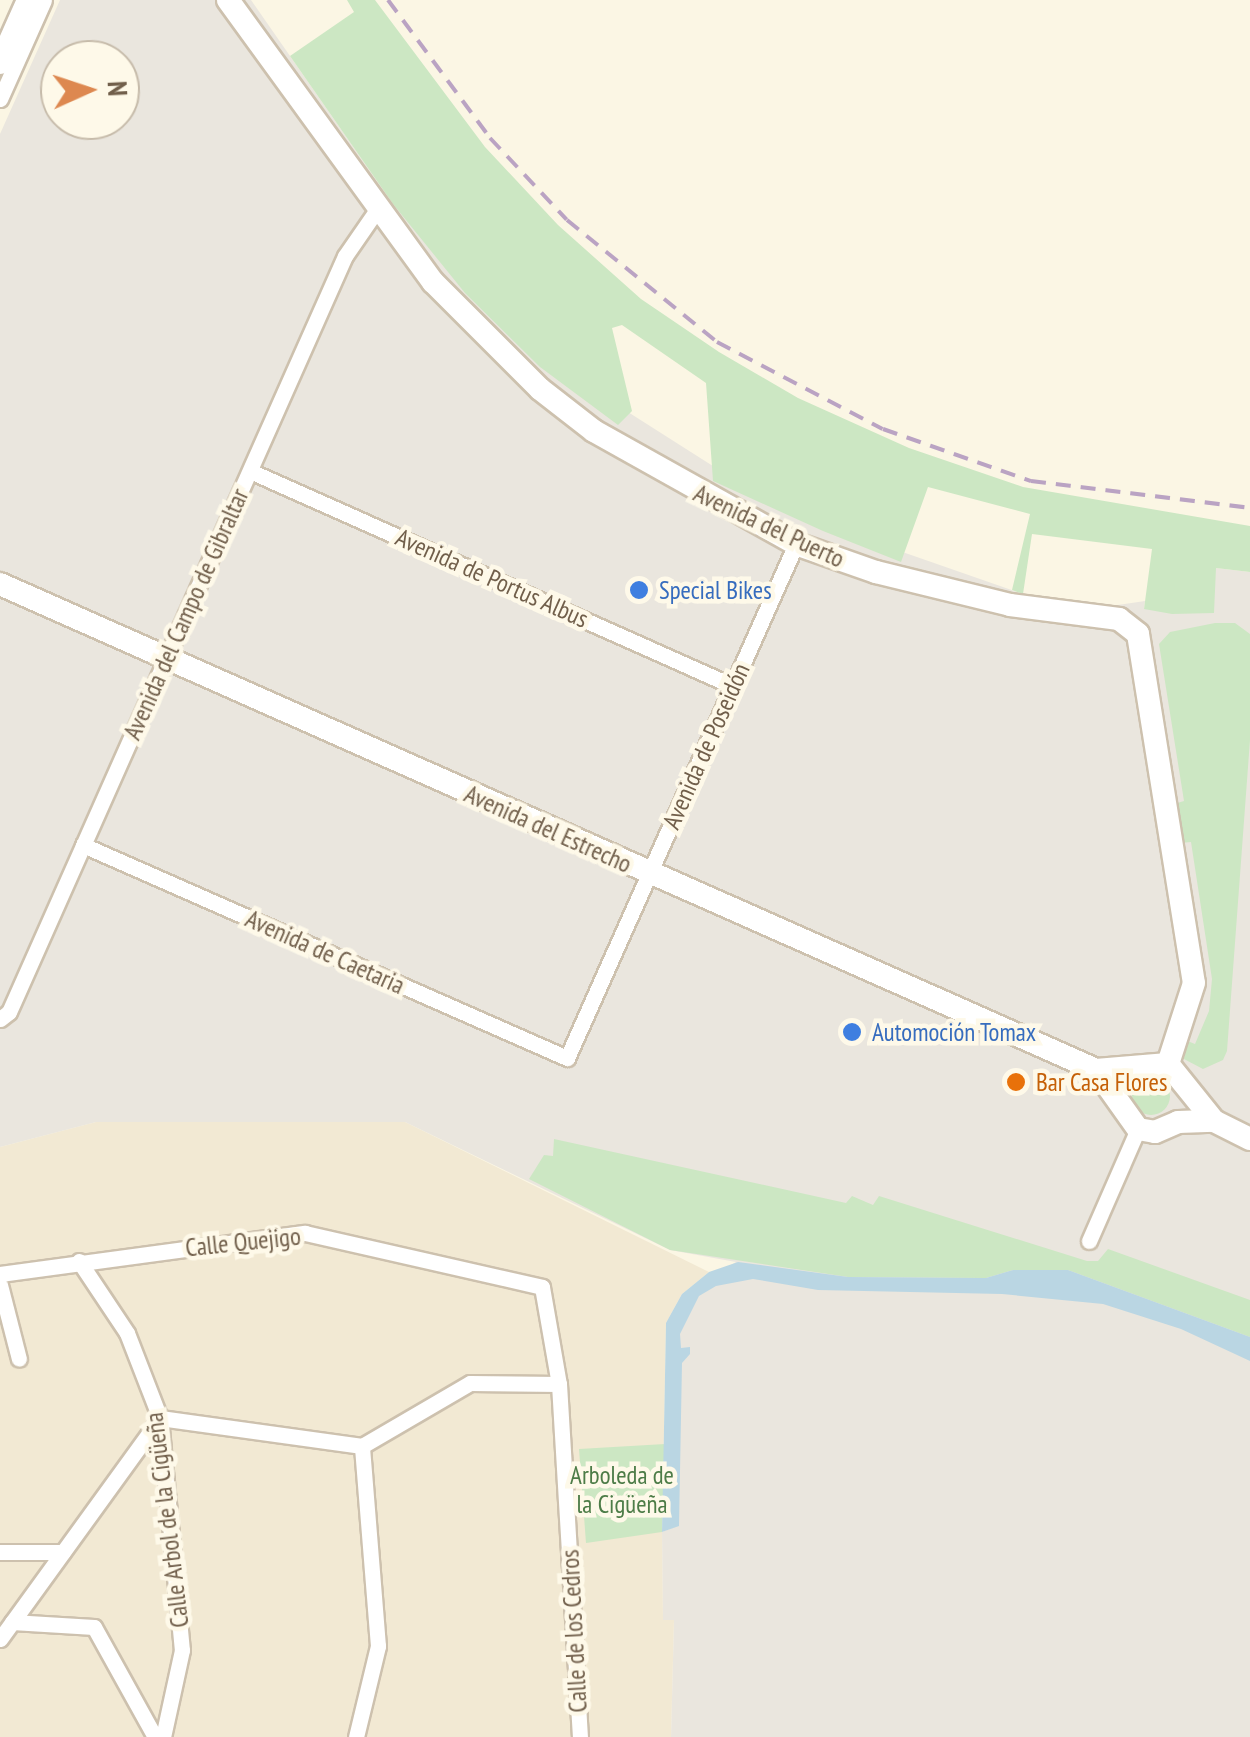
<!DOCTYPE html>
<html>
<head>
<meta charset="utf-8">
<style>
  body { margin:0 }
  #map { position:relative; width:1250px; height:1737px; overflow:hidden; background:#fbf6e4; font-family:"PT Sans Narrow",sans-serif }
  div>[style] { position:absolute }
  .residential>* { inset:0; background:#f2e9d3 }
  .industrial>* { inset:0; background:#eae6de }
  .green>* { inset:0; background:#cce7c3 }
  .round { border-radius:50% }
  .water>* { inset:0; background:#bad6e3 }
  .roads { filter:drop-shadow(2px 0 #cdc1ae) drop-shadow(-2px 0 #cdc1ae) drop-shadow(0 2px #cdc1ae) drop-shadow(0 -2px #cdc1ae) }
  .street>* { height:15px; margin:-7.5px; padding:0 7.5px; transform-origin:7.5px; border-radius:7.5px; background:#fff }
  .secondary>* { height:22px; margin:-11px; padding:0 11px; transform-origin:11px; border-radius:11px; background:#fff }
  .rail>* { height:4px; margin-top:-2px; transform-origin:0; background:repeating-linear-gradient(90deg,#baa3c3 0 15px,transparent 0 25px) }
  .dots>* { width:28px; height:28px; translate:-50% -50%; box-sizing:border-box; border:5px solid #fef9e9; border-radius:50% }
  span { translate:-50% -50%; white-space:nowrap; text-align:center; line-height:1.15; -webkit-text-stroke:9px #fef9e9; paint-order:stroke }
  .street-label { font-size:25px; color:#715f4b }
  .shop-label { font-size:25px; color:#366cbe }
  .left { translate:0 -50%; text-align:left }
  .food-label { font-size:25px; color:#c56008 }
  .park-label { font-size:25px; color:#4d7c47 }
  .north { position:absolute; left:40px; top:40px; width:100px; height:100px; box-sizing:border-box; background:#fef9e9; border:2px solid #c6bbaa; border-radius:50%; rotate:87deg; font-size:28px; font-weight:700; line-height:40px; text-align:center; color:#715f4b }
  .north::after { content:''; display:block; margin:auto; width:35px; height:45px; background:#dd8850; clip-path:polygon(50% 0,100% 100%,50% 72%,0 100%) }
</style>
</head>
<body>
<div id="map">
  <div class="residential">
    <div style="clip-path:polygon(96px 1122px,405px 1122px,709px 1272px,682px 1294px,666px 1323px,662px 1532px,663px 1619px,674px 1620px,671px 1737px,0 1737px,0 1147px)"></div>
  </div>
  <div class="industrial">
    <div style="clip-path:polygon(evenodd,60px 0,251px 0,393px 204px,554px 365px,782px 510px,1023px 594px,1111px 606px,1145px 601px,1144px 609px,1216px 568px,1250px 572px,1250px 1737px,671px 1737px,674px 1620px,663px 1620px,662px 1532px,679px 1525px,666px 1323px,682px 1294px,736px 1262px,670px 1250px,405px 1122px,96px 1122px,0 1147px,0 134px,60px 0,60px 60px,120px 60px,120px 120px,60px 120px,60px 60px)"></div>
  </div>
  <div class="green">
    <div style="clip-path:polygon(347px 0,375px 0,485px 147px,558px 225px,641px 299px,719px 352px,798px 398px,909px 448px,1023px 487px,1250px 526px,1250px 572px,1216px 568px,1214px 613px,1172px 614px,1144px 609px,1152px 549px,1032px 534px,1023px 594px,1012px 590px,1030px 514px,928px 487px,901px 562px,823px 531px,713px 481px,706px 383px,622px 325px,612px 328px,632px 411px,618px 425px,540px 367px,465px 293px,393px 204px,290px 56px,354px 12px)"></div>
    <div style="clip-path:polygon(1215px 623px,1235px 623px,1250px 634px,1250px 740px,1227px 1051px,1223px 1060px,1203px 1069px,1182px 1058px,1185px 1040px,1195px 1044px,1209px 1011px,1212px 979px,1191px 842px,1180px 843px,1174px 804px,1184px 801px,1159px 644px,1170px 632px)"></div>
    <div class="round" style="left:1132px;top:1077px;width:38px;height:38px"></div>
    <div style="clip-path:polygon(554px 1139px,846px 1203px,852px 1196px,873px 1205px,879px 1196px,1087px 1261px,1098px 1261px,1108px 1249px,1250px 1300px,1250px 1337px,1068px 1270px,1013px 1270px,986px 1278px,848px 1277px,670px 1250px,529px 1179px,544px 1155px,553px 1156px)"></div>
    <div style="clip-path:polygon(665px 1444px,662px 1532px,586px 1543px,579px 1449px)"></div>
  </div>
  <div class="water">
    <div style="clip-path:polygon(738px 1262px,848px 1277px,986px 1278px,1013px 1270px,1068px 1270px,1250px 1337px,1250px 1361px,1181px 1329px,1103px 1304px,1002px 1294px,818px 1290px,753px 1279px,716px 1286px,699px 1296px,680px 1334px,681px 1348px,690px 1347px,690px 1354px,682px 1363px,679px 1526px,662px 1532px,666px 1323px,682px 1294px,709px 1272px)"></div>
  </div>
  <div class="roads">
    <div class="street">
      <div style="left:0;top:99px;width:108px;rotate:-66deg"></div>
      <div style="left:250px;top:471px;width:529px;rotate:24deg"></div>
      <div style="left:83px;top:845px;width:529px;rotate:23.75deg"></div>
      <div style="left:567px;top:1058px;width:563px;rotate:-65.99deg"></div>
      <div style="left:0;top:1019px;width:11px;rotate:-38deg"></div>
      <div style="left:9px;top:1012px;width:827px;rotate:-66.04deg"></div>
      <div style="left:345px;top:256px;width:55px;rotate:-55.4deg"></div>
      <div style="left:1089px;top:1241px;width:122px;rotate:-66.4deg"></div>
      <div style="left:79px;top:1261px;width:87px;rotate:56.3deg"></div>
      <div style="left:127px;top:1333px;width:91px;rotate:68.8deg"></div>
      <div style="left:160px;top:1418px;width:233px;rotate:84.6deg"></div>
      <div style="left:182px;top:1650px;width:89px;rotate:102.3deg"></div>
      <div style="left:0;top:1274px;width:308px;rotate:-7.7deg"></div>
      <div style="left:305px;top:1233px;width:243px;rotate:12.8deg"></div>
      <div style="left:542px;top:1287px;width:98px;rotate:80.1deg"></div>
      <div style="left:559px;top:1384px;width:354px;rotate:86.6deg"></div>
      <div style="left:0;top:1285px;width:76px;rotate:75.6deg"></div>
      <div style="left:160px;top:1418px;width:204px;rotate:7.9deg"></div>
      <div style="left:362px;top:1446px;width:125px;rotate:-30.3deg"></div>
      <div style="left:470px;top:1383px;width:89px;rotate:0.6deg"></div>
      <div style="left:0;top:1552px;width:63px"></div>
      <div style="left:12px;top:1622px;width:82px;rotate:3.5deg"></div>
      <div style="left:94px;top:1627px;width:126px;rotate:61deg"></div>
      <div style="left:0;top:1639px;width:273px;rotate:-54.1deg"></div>
      <div style="left:356px;top:1737px;width:94px;rotate:-76.4deg"></div>
      <div style="left:378px;top:1646px;width:201px;rotate:-94.6deg"></div>
    </div>
    <div class="secondary">
      <div style="left:228px;top:0;width:349px;rotate:54deg"></div>
      <div style="left:433px;top:282px;width:151px;rotate:45deg"></div>
      <div style="left:540px;top:389px;width:68px;rotate:37.9deg"></div>
      <div style="left:594px;top:431px;width:231px;rotate:29.2deg"></div>
      <div style="left:796px;top:544px;width:85px;rotate:19.3deg"></div>
      <div style="left:876px;top:572px;width:138px;rotate:13.8deg"></div>
      <div style="left:1010px;top:605px;width:110px;rotate:7.3deg"></div>
      <div style="left:1119px;top:619px;width:24px;rotate:38deg"></div>
      <div style="left:1138px;top:634px;width:353px;rotate:80.9deg"></div>
      <div style="left:1194px;top:983px;width:85px;rotate:107.8deg"></div>
      <div style="left:0;top:63px;width:69px;rotate:-66deg"></div>
      <div style="left:0;top:584px;width:1199px;rotate:23.91deg"></div>
      <div style="left:1096px;top:1070px;width:72px;rotate:-4.8deg"></div>
      <div style="left:1168px;top:1064px;width:73px;rotate:51.1deg"></div>
      <div style="left:1096px;top:1070px;width:72px;rotate:54.6deg"></div>
      <div style="left:1138px;top:1129px;width:17px;rotate:10deg"></div>
      <div style="left:1155px;top:1132px;width:25px;rotate:-23deg"></div>
      <div style="left:1178px;top:1122px;width:36px;rotate:-2deg"></div>
      <div style="left:1214px;top:1121px;width:40px;rotate:26.6deg"></div>
    </div>
  </div>
  <div class="rail">
    <div style="left:388px;top:0;width:172px;rotate:53.5deg"></div>
    <div style="left:490px;top:138px;width:112px;rotate:46.8deg"></div>
    <div style="left:567px;top:220px;width:193px;rotate:39.1deg"></div>
    <div style="left:717px;top:342px;width:187px;rotate:27.7deg"></div>
    <div style="left:883px;top:429px;width:157px;rotate:19.4deg"></div>
    <div style="left:1031px;top:481px;width:221px;rotate:7deg"></div>
  </div>
  <div class="dots">
    <div style="left:639px;top:590px;background:#3f7fe0"></div>
    <div style="left:852px;top:1032px;background:#3f7fe0"></div>
    <div style="left:1016px;top:1082px;background:#e8710a"></div>
  </div>
  <div class="street-label">
    <span style="left:769px;top:526px;rotate:25deg">Avenida del Puerto</span>
    <span style="left:492px;top:578px;rotate:24deg">Avenida de Portus Albus</span>
    <span style="left:186px;top:614px;rotate:-66deg">Avenida del Campo de Gibraltar</span>
    <span style="left:706px;top:746px;rotate:-66deg">Avenida de Poseidón</span>
    <span style="left:548px;top:829px;rotate:24deg">Avenida del Estrecho</span>
    <span style="left:325px;top:952px;rotate:24deg">Avenida de Caetaria</span>
    <span style="left:243px;top:1242px;rotate:-6deg">Calle Quejigo</span>
    <span style="left:167px;top:1520px;rotate:-97deg">Calle Arbol de la Cigüeña</span>
    <span style="left:574px;top:1631px;rotate:-93deg">Calle de los Cedros</span>
  </div>
  <div class="shop-label">
    <span class="left" style="left:659px;top:590px">Special Bikes</span>
    <span class="left" style="left:872px;top:1032px">Automoción Tomax</span>
  </div>
  <div class="food-label">
    <span class="left" style="left:1036px;top:1082px">Bar Casa Flores</span>
  </div>
  <div class="park-label">
    <span style="left:622px;top:1490px">Arboleda de<br>la Cigüeña</span>
  </div>
  <div class="north">N</div>
</div>
</body>
</html>
